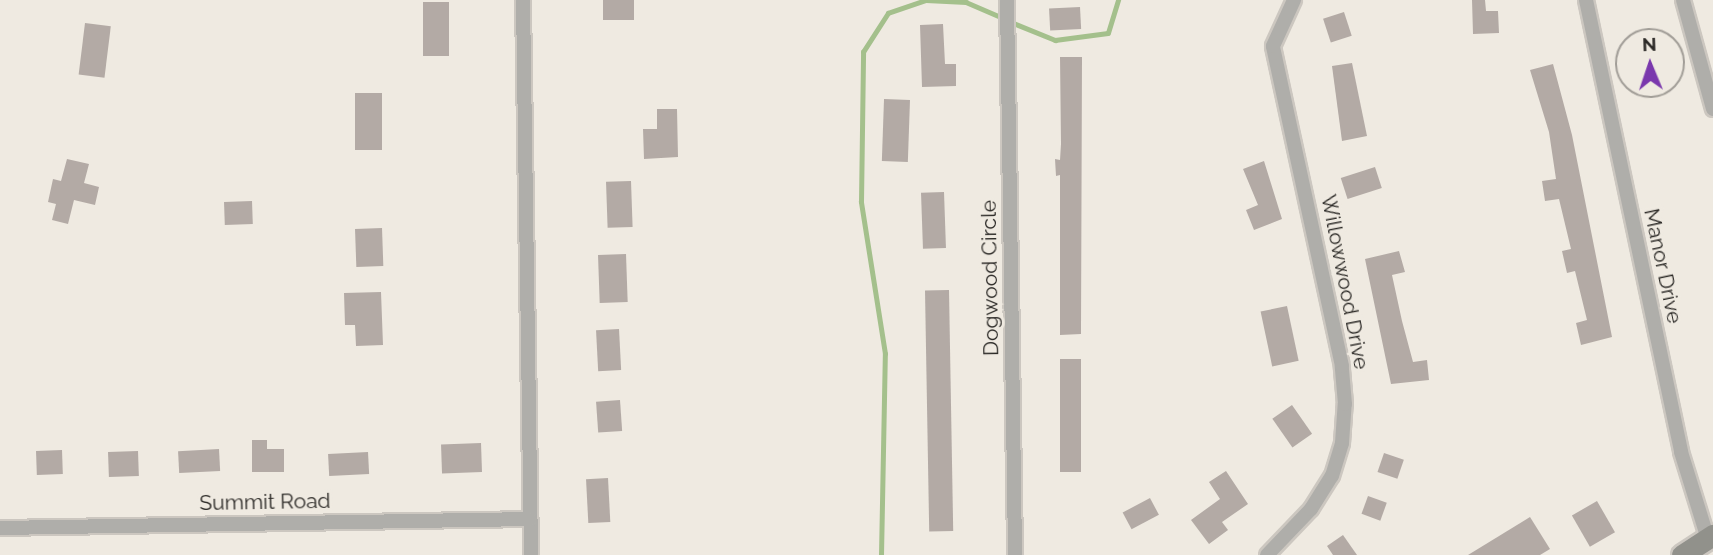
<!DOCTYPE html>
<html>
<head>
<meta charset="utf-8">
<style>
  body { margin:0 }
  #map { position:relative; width:1713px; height:555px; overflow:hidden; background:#efeae1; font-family:Raleway,sans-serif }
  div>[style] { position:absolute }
  .stream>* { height:4.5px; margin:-2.25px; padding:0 2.25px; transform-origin:2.25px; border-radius:2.25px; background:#a4c08c }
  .building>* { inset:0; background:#b3aaa5; transform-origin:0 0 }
  .roads { filter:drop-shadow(2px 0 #ccc7c0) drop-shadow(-2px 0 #ccc7c0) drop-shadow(0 2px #ccc7c0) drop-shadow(0 -2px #ccc7c0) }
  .street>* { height:14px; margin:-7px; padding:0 7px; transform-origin:7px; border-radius:7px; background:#afaeaa }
  .secondary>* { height:21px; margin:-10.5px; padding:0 10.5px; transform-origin:10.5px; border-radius:10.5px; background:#91918b }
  span { translate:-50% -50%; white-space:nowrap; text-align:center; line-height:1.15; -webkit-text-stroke:6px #efeae1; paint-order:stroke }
  .street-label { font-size:21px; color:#2c2a27 }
  .north { position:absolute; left:1615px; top:28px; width:70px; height:70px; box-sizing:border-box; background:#efeae1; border:2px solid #a19d97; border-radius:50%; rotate:358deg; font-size:19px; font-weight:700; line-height:28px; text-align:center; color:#2c2a27 }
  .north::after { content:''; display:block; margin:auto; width:24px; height:32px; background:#7a38ad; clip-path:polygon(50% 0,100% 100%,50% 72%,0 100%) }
</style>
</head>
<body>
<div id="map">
  <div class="stream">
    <div style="left:926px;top:0;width:40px;rotate:2.9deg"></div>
    <div style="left:966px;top:2px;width:40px;rotate:23.4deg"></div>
    <div style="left:1011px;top:22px;width:48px;rotate:22.2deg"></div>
    <div style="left:1055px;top:40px;width:53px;rotate:-7.5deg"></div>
    <div style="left:1108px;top:33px;width:34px;rotate:-73deg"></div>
    <div style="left:881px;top:555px;width:201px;rotate:-88.9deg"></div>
    <div style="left:885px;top:354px;width:154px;rotate:-99deg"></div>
    <div style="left:861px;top:202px;width:150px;rotate:-89.2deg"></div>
    <div style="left:863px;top:52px;width:46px;rotate:-57.3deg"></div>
    <div style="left:888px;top:13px;width:39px;rotate:-19deg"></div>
  </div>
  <div class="building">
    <div style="left:603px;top:0;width:31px;height:20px"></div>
    <div style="clip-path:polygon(1472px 0,1485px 0,1486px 11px,1498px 11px,1499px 33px,1473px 34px)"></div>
    <div style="left:423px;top:2px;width:26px;height:54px"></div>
    <div style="left:1080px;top:7px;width:22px;height:31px;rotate:87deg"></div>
    <div style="left:1344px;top:12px;width:25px;height:22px;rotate:72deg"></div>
    <div style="left:85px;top:23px;width:26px;height:52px;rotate:7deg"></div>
    <div style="clip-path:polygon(943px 24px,945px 64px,956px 64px,956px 86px,922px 87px,920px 25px)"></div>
    <div style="clip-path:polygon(1060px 57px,1082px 57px,1081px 334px,1060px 335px,1060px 175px,1056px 176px,1055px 159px,1060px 160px,1061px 144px)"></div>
    <div style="clip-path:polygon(1352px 63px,1367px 136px,1342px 141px,1332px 66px)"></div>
    <div style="clip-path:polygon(1553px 64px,1572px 135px,1612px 337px,1581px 345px,1576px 323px,1587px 320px,1575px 271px,1567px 273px,1562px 251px,1571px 249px,1559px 199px,1545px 201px,1542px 181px,1556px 179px,1549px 132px,1530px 70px)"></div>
    <div style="left:355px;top:93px;width:27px;height:57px"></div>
    <div style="left:910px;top:100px;width:62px;height:26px;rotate:92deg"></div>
    <div style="clip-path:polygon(657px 109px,677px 109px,678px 157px,644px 159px,643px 129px,657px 129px)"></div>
    <div style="clip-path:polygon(67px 159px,89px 164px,84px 183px,99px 187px,95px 205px,74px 200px,68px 224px,52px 220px,56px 204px,48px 202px,53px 179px,61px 181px)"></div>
    <div style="clip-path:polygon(1264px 161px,1282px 219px,1254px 230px,1246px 210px,1258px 205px,1243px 169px)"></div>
    <div style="left:1375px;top:167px;width:22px;height:36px;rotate:72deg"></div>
    <div style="left:631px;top:181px;width:46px;height:25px;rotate:88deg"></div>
    <div style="left:944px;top:192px;width:56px;height:23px;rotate:88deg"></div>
    <div style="left:252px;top:201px;width:23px;height:28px;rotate:88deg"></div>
    <div style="left:382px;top:228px;width:38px;height:27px;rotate:88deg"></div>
    <div style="clip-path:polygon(1399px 251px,1405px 272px,1392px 275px,1402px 321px,1413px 362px,1427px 360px,1429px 380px,1391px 384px,1365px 259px)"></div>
    <div style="left:626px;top:254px;width:48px;height:28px;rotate:88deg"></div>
    <div style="left:949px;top:290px;width:241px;height:24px;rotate:89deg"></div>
    <div style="clip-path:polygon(381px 292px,383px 345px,356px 346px,355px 325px,345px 325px,344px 293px)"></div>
    <div style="left:1287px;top:306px;width:56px;height:27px;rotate:78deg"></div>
    <div style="left:619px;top:329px;width:41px;height:23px;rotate:87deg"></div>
    <div style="left:1060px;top:359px;width:21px;height:113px"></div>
    <div style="left:620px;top:400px;width:31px;height:24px;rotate:86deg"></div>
    <div style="left:1292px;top:405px;width:35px;height:24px;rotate:55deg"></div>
    <div style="clip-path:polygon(252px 440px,267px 440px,267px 449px,284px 449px,284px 472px,252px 472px)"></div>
    <div style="left:481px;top:443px;width:29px;height:40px;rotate:88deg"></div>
    <div style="left:219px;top:449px;width:22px;height:41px;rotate:87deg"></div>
    <div style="left:62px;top:450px;width:24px;height:26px;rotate:88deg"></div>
    <div style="left:138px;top:451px;width:25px;height:30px;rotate:88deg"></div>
    <div style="left:368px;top:452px;width:22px;height:40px;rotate:87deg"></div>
    <div style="left:1384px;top:453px;width:21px;height:20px;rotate:19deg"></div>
    <div style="clip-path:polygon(1226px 471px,1248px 504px,1222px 522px,1228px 530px,1209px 544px,1191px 520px,1220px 499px,1209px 482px)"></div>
    <div style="left:608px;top:478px;width:44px;height:22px;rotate:87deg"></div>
    <div style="left:1368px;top:496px;width:20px;height:19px;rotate:20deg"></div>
    <div style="left:1150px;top:498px;width:19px;height:31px;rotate:62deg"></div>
    <div style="left:1597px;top:501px;width:36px;height:29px;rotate:60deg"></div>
    <div style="clip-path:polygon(1530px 517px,1550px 549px,1540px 555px,1468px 555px)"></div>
    <div style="clip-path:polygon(1343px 535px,1357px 555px,1333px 555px,1327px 546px)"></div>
  </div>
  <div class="roads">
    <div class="street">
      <div style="left:523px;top:0;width:555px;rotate:89.17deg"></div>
      <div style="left:1007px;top:0;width:555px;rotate:89.17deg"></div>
      <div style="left:1586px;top:0;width:462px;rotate:78.1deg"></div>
      <div style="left:1681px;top:452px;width:91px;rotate:72.8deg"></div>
      <div style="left:1683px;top:0;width:113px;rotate:74.6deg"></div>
      <div style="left:0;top:528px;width:530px;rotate:-0.97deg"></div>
      <div style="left:1267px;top:555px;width:64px;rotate:-46.3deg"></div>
      <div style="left:1311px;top:509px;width:39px;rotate:-58deg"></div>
      <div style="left:1332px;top:476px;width:34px;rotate:-73deg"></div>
      <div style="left:1342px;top:443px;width:39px;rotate:-86deg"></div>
      <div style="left:1345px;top:404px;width:38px;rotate:-95deg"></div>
      <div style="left:1342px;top:366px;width:327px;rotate:-102.2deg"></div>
      <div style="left:1273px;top:46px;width:51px;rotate:-65.5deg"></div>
    </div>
    <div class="secondary">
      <div style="left:1682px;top:555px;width:37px;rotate:-33deg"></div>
    </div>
  </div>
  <div class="street-label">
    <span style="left:1663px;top:266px;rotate:78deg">Manor Drive</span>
    <span style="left:990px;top:278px;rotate:-91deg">Dogwood Circle</span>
    <span style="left:1345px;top:282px;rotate:79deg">Willowwood Drive</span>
    <span style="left:265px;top:502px;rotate:-1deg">Summit Road</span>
  </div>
  <div class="north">N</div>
</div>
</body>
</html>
